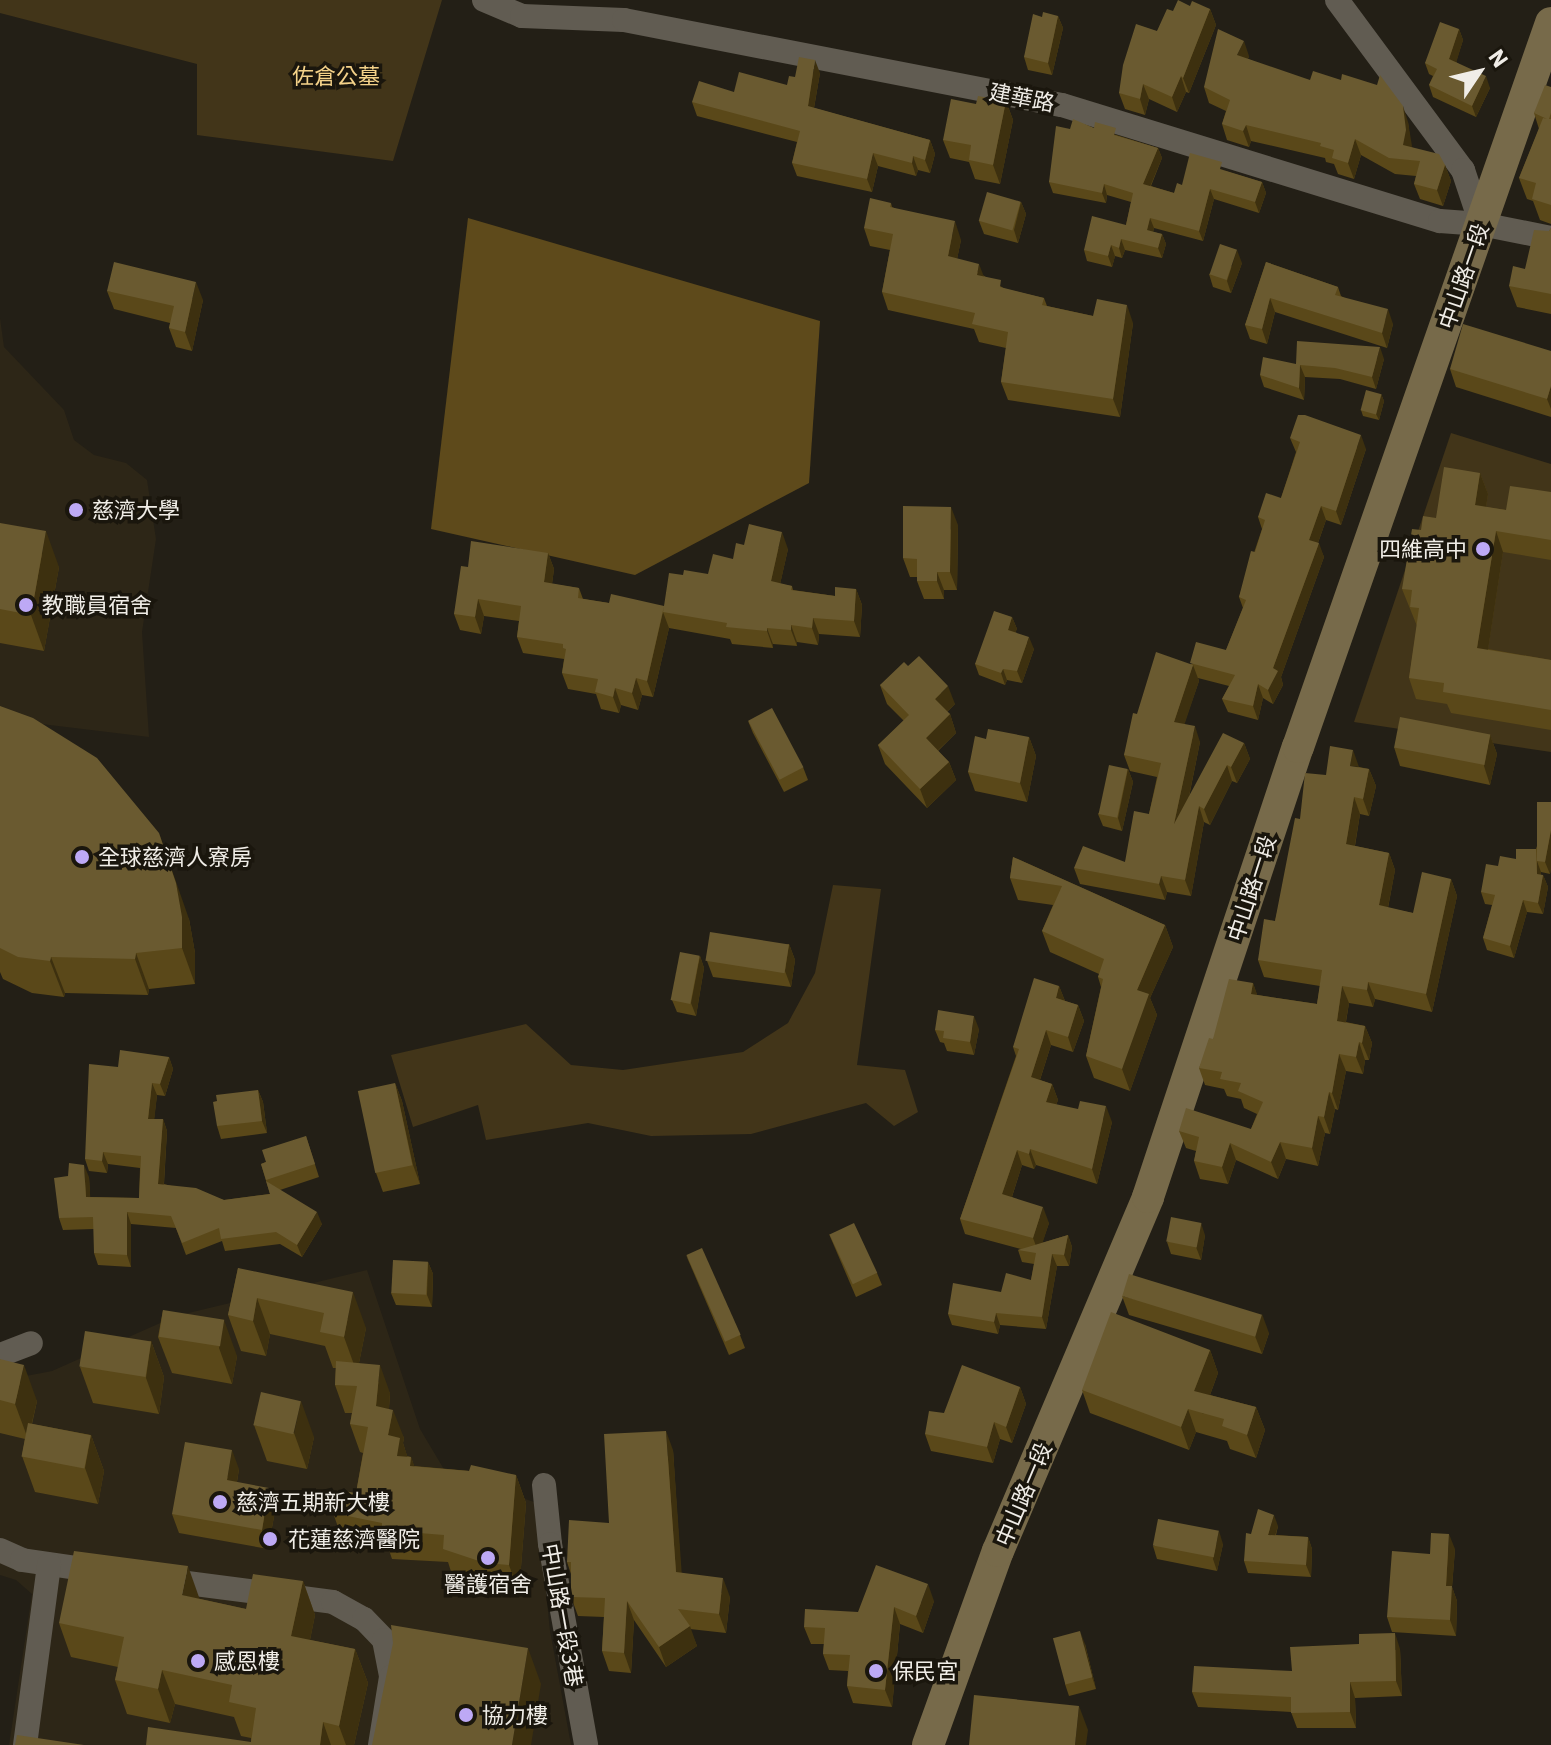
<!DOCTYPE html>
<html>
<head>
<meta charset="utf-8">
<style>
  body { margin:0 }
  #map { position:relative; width:1551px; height:1745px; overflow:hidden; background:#231f16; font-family:"IBM Plex Sans","Noto Sans TC",sans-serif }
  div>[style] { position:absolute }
  .built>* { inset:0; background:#2d2617 }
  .green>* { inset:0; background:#423519 }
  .forest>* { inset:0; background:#5e4a1b }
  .street>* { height:24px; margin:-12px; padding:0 12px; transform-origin:12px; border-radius:12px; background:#615c52 }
  .secondary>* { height:32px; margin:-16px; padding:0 16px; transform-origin:16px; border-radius:16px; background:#776a4a }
  .wall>* { inset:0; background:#5a4819 }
  .shaded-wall>* { inset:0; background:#3d300f }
  .building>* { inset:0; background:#6a5a30; transform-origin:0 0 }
  .dots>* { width:22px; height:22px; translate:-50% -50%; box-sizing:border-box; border:4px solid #1a160d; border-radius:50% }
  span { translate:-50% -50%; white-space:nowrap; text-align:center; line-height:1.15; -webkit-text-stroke:7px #1a160d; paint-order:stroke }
  .park-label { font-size:22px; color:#f4d289 }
  .street-label { font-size:22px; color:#f0ede7 }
  .poi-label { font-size:22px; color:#f0ede7 }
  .left { translate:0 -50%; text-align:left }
  .right { translate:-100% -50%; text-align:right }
  .north { position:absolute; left:1439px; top:32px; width:80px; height:80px; -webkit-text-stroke:6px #1a160d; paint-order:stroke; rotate:55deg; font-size:22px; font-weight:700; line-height:32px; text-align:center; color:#f0ede7 }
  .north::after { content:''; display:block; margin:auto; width:28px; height:36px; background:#f0ede7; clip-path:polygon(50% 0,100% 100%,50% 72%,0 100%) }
</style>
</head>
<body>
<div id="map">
  <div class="built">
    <div style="clip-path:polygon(0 318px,4px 347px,64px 410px,74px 440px,94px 455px,126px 463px,147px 480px,156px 539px,142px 632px,149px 737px,0 719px)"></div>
    <div style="clip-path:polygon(367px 1270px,420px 1429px,445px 1471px,537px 1503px,550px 1631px,571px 1745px,9px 1745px,32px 1594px,16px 1580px,0 1575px,0 1381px,52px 1371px,176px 1316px)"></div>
  </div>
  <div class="green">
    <div style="clip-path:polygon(0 0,442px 0,393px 161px,197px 135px,197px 64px,0 13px)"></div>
    <div style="clip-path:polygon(1451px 433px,1551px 464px,1551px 752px,1354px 722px)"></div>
    <div style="clip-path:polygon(833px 885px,881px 889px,857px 1065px,905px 1070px,918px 1112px,894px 1126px,866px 1103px,751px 1134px,651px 1136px,588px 1123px,486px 1140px,478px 1105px,413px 1127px,391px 1055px,526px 1024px,571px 1065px,623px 1070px,743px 1052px,788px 1023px,815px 973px)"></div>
  </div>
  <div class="forest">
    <div style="clip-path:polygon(468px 218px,820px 321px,809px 483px,635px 575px,431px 529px)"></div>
  </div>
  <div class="street">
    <div style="left:484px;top:0;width:41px;rotate:22.8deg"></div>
    <div style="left:522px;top:16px;width:102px;rotate:2.2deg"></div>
    <div style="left:624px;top:20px;width:446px;rotate:11deg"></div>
    <div style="left:1062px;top:105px;width:395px;rotate:17.1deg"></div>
    <div style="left:1440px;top:221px;width:41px;rotate:4.2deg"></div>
    <div style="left:1481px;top:224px;width:71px;rotate:11.3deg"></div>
    <div style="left:1337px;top:0;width:212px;rotate:53.5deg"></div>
    <div style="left:1463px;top:170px;width:57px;rotate:71.6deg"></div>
    <div style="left:0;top:1355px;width:33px;rotate:-21deg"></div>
    <div style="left:544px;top:1485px;width:59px;rotate:84.2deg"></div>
    <div style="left:550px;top:1544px;width:204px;rotate:79.8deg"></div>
    <div style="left:0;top:1550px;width:24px;rotate:24deg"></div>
    <div style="left:22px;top:1560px;width:82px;rotate:8.4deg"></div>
    <div style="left:164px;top:1580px;width:170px;rotate:7.4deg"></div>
    <div style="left:333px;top:1602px;width:35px;rotate:29deg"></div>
    <div style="left:364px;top:1619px;width:29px;rotate:46deg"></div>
    <div style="left:384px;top:1640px;width:38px;rotate:79deg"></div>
    <div style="left:391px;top:1677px;width:69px;rotate:99.2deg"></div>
    <div style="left:25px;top:1745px;width:182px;rotate:-82.4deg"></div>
  </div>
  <div class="secondary">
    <div style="left:928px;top:1745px;width:206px;rotate:-70.2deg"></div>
    <div style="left:998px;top:1551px;width:384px;rotate:-67deg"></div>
    <div style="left:1148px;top:1197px;width:474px;rotate:-71.6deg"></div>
    <div style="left:1298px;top:747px;width:767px;rotate:-70.74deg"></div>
  </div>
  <div class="wall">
    <div style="clip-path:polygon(1190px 6px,1210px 9px,1216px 25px,1189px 93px,1186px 92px,1177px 112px,1149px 99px,1145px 115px,1125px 109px,1119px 93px,1157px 31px,1173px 11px)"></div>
    <div style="clip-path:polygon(1058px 16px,1063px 28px,1052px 75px,1028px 70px,1024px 57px,1042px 17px)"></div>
    <div style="clip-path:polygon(1459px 29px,1463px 40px,1456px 62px,1490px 88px,1476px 117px,1433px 97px,1429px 85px,1433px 76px,1429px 74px,1425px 63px)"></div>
    <div style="clip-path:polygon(1249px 56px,1248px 59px,1408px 122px,1411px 147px,1445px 165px,1451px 181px,1443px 206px,1420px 199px,1414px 184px,1416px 176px,1395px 174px,1361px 155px,1354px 179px,1338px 174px,1334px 164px,1326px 162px,1325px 158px,1251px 141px,1249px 147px,1227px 140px,1222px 124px,1226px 111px,1209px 103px,1204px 87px)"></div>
    <div style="clip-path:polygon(820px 73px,814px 108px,930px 140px,935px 154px,930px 173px,918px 170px,916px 176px,878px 166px,872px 192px,797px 176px,792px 163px,797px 142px,697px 116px,692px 102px,734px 92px,787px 85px,795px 77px)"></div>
    <div style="clip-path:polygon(1551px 87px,1551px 224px,1540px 220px,1533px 201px,1527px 199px,1519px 178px,1539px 129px,1534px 113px)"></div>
    <div style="clip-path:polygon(1006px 101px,1013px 120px,1000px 184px,975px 179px,969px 162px,950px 158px,943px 140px,976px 104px)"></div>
    <div style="clip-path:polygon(1094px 128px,1158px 148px,1162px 158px,1151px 186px,1174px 193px,1182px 185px,1225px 171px,1262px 182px,1266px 193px,1259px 213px,1214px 199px,1203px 241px,1154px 228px,1153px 232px,1162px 234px,1166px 244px,1162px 258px,1125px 250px,1122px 258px,1115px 256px,1112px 267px,1087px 261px,1084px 250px,1126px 225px,1131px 202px,1107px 195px,1106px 203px,1053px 193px,1049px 182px,1070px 129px)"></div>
    <div style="clip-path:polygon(1021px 202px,1026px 214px,1018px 243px,984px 234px,979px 221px)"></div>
    <div style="clip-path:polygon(891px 203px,892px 207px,961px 240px,957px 259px,1005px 289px,1044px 298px,1047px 306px,1093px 316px,1133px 323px,1120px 417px,1008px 400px,1001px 382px,1006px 348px,979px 342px,974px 329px,888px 310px,882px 292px,890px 250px,870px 246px,864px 228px)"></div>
    <div style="clip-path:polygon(1551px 228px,1551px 314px,1517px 307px,1509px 286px,1525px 269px)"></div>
    <div style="clip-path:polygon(1266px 262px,1338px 287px,1341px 296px,1393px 324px,1387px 348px,1275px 312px,1267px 344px,1250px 339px,1245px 325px)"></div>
    <div style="clip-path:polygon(1242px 263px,1231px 293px,1213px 287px,1209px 274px)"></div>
    <div style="clip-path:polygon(107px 291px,203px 300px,192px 351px,176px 347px,169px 328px,170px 323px,114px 309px)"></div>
    <div style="clip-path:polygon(1551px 351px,1551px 417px,1456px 387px,1450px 369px)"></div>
    <div style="clip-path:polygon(1384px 359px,1376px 389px,1340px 379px,1305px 377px,1304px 400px,1264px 387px,1260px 375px,1296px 364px)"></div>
    <div style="clip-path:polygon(1381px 394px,1384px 401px,1379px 420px,1363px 416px,1361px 410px)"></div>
    <div style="clip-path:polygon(1290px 438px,1366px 449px,1341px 525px,1326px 520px,1318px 543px,1324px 557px,1281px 677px,1283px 685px,1273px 704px,1263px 698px,1258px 720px,1228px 712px,1222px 699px,1229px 686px,1198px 678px,1199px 681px,1184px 724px,1200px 742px,1189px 797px,1244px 743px,1250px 759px,1237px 783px,1232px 781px,1210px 825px,1204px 822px,1191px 896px,1167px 892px,1165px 900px,1080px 884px,1074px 868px,1125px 862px,1149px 814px,1157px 777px,1130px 771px,1124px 755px,1137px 714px,1191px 664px,1226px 650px,1243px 608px,1239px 597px,1262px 529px,1258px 517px,1281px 498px,1296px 452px)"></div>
    <div style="clip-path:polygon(1480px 473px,1488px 494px,1486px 507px,1506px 510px,1551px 492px,1551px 560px,1503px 552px,1488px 649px,1551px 660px,1551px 730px,1451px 713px,1447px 704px,1416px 699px,1409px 678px,1417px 626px,1402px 589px,1421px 530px,1436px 518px)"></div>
    <div style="clip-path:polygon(0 523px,59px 567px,44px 651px,0 643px)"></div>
    <div style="clip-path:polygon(958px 525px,957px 590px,944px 590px,944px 599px,924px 599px,917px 581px,917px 577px,910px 577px,903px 558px)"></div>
    <div style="clip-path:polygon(744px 545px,788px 549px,780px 584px,792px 586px,793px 590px,835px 596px,856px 589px,862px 605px,860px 637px,819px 634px,818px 645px,797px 642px,797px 646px,773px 644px,773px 648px,732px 644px,730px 639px,669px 628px,653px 697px,642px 695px,638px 710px,621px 705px,619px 713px,601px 709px,596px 694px,568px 689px,562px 673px,564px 659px,523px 653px,517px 637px,519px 621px,484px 616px,481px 634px,460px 630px,454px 614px,468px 567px,548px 553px,554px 569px,552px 584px,579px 588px,583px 599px,609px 603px,664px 606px,683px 575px,708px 574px,733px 559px)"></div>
    <div style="clip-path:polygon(1012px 617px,1017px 629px,1015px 632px,1034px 649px,1022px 683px,1007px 680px,1005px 685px,979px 675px,975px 664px)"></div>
    <div style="clip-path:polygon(908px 666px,955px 704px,947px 712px,950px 714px,956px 733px,938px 751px,949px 762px,956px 780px,927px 808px,885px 764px,878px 745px,904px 721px,887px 704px,880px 685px)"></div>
    <div style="clip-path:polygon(0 706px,189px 919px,195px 953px,195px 984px,149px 989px,148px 995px,65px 993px,64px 997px,32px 993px,3px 979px,0 972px)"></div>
    <div style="clip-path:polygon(748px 721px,803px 767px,808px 780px,784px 792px,753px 733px)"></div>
    <div style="clip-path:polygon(1490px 735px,1497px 754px,1490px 785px,1400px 766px,1394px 747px)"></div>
    <div style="clip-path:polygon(1029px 737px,1036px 756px,1027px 802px,975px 791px,968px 772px)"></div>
    <div style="clip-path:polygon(1359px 767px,1369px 769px,1376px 786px,1369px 816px,1360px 814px,1355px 846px,1389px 853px,1395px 870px,1388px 908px,1413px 913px,1451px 879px,1457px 896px,1432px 1012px,1375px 999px,1373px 1007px,1349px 1003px,1346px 1022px,1365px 1026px,1372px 1043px,1369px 1060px,1365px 1060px,1363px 1074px,1346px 1071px,1338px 1110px,1335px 1109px,1330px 1134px,1325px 1133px,1318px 1166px,1286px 1159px,1278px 1179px,1236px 1160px,1228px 1184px,1200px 1179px,1194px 1161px,1196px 1151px,1186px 1148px,1179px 1131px,1251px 1129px,1257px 1114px,1244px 1108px,1241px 1099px,1227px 1096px,1224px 1089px,1205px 1085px,1199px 1068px,1213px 1039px,1253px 983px,1257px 995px,1317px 1004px,1320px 986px,1264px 977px,1258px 960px,1275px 921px,1300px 819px,1326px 775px)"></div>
    <div style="clip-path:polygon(1128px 769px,1133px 782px,1122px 831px,1103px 826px,1098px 814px)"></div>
    <div style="clip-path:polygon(1551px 802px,1551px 868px,1550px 874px,1541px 872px,1541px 875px,1543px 875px,1548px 887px,1543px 914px,1527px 912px,1514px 958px,1487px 950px,1483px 938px,1492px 905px,1485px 904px,1481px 892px,1498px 866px,1516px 859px,1536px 849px)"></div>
    <div style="clip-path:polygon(1013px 857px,1165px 925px,1173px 947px,1150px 998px,1157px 1015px,1130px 1091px,1094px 1078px,1086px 1056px,1101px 987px,1098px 977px,1099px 974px,1050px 952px,1042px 931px,1053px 905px,1018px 900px,1010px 878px)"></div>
    <div style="clip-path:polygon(789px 944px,795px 960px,791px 987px,713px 977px,707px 961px)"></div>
    <div style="clip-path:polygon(700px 956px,704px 968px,696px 1016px,677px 1012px,672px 1000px)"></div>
    <div style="clip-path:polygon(1059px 986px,1065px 1001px,1078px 1005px,1084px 1021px,1073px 1052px,1051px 1045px,1040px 1080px,1052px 1084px,1058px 1100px,1056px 1105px,1112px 1122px,1097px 1184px,1036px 1165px,1034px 1169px,1022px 1165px,1012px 1197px,1049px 1223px,1042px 1243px,1068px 1235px,1072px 1247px,1069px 1266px,1057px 1266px,1046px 1329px,1000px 1325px,998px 1334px,952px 1325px,948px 1314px,1031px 1280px,1034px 1264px,1022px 1262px,1018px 1250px,1021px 1249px,965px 1234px,960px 1219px,1016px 1056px,1013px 1047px)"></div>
    <div style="clip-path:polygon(979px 1029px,974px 1055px,947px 1051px,944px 1043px,940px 1042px,935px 1030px)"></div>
    <div style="clip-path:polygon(169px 1057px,173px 1069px,165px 1096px,157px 1095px,154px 1119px,163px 1119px,167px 1131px,164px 1184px,224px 1200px,270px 1194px,261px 1164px,266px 1162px,306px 1136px,319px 1177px,280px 1190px,322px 1224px,302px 1257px,280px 1244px,225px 1251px,222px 1241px,186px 1255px,176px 1228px,131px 1224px,131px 1267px,98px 1265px,94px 1253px,94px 1229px,63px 1230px,59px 1218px,89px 1177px,90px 1197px,139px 1198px,140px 1168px,108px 1164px,107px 1173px,89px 1171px,85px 1159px,118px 1067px)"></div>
    <div style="clip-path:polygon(395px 1083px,402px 1101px,420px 1184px,383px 1192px,376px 1173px)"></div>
    <div style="clip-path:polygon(258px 1090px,263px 1102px,267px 1133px,221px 1139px,217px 1126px)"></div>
    <div style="clip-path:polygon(829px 1234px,877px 1273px,882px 1285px,856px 1297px)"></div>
    <div style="clip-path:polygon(1205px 1235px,1201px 1260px,1171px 1254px,1167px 1242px)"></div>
    <div style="clip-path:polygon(686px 1255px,740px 1335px,745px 1348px,729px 1355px)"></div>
    <div style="clip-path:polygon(428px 1262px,433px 1274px,432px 1307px,396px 1305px,391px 1293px)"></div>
    <div style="clip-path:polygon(238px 1268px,366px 1328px,359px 1363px,390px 1393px,389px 1409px,404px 1438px,403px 1443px,407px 1456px,411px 1457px,414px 1466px,516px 1475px,526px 1503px,519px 1593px,496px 1591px,453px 1578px,448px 1562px,392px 1559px,389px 1550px,343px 1541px,333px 1513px,356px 1493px,363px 1453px,360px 1452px,350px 1424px,352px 1413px,345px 1413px,335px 1385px,336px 1368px,333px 1368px,325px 1346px,270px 1334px,266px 1356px,241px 1351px,228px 1315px)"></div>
    <div style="clip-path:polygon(1122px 1296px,1269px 1333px,1262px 1354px,1129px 1315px)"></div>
    <div style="clip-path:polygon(163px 1310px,237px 1356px,232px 1384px,172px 1373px,158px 1337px)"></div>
    <div style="clip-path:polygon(151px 1341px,164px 1377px,159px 1414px,93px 1403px,80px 1367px)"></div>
    <div style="clip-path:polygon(1210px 1350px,1218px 1373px,1210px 1395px,1256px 1407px,1265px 1430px,1256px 1458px,1230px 1449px,1227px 1441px,1196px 1432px,1189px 1450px,1090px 1413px,1082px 1390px)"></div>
    <div style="clip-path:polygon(0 1359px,37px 1401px,32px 1424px,91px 1435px,104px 1471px,98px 1504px,35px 1492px,22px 1456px,25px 1439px,0 1433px)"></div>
    <div style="clip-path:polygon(1020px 1387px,1026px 1404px,1012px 1443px,1000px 1439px,993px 1463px,931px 1451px,925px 1434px,944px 1413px)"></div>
    <div style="clip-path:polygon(254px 1425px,314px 1437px,307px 1469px,267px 1461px)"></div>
    <div style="clip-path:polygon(673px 1450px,681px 1573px,730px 1597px,726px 1633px,690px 1629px,697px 1646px,666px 1667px,634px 1620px,631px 1673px,609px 1671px,602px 1651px,604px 1617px,578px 1616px,571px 1597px,571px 1574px,567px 1562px,609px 1523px)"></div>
    <div style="clip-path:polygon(239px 1469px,237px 1482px,276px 1506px,268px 1549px,179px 1533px,172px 1514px)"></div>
    <div style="clip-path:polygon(1278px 1526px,1276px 1535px,1308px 1537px,1312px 1549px,1311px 1577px,1248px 1573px,1244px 1561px,1251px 1534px)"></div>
    <div style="clip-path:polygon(1223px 1544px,1217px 1571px,1157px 1559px,1153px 1546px)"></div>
    <div style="clip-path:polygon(1455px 1549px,1452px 1587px,1457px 1601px,1456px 1636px,1392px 1632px,1387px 1617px,1430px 1554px)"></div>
    <div style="clip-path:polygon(303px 1581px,315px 1615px,310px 1640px,355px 1649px,368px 1683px,354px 1745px,146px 1745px,251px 1742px,251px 1738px,241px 1736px,234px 1717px,175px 1704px,170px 1723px,127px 1714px,115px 1680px,118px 1667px,71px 1657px,59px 1623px,200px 1599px,246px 1609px)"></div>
    <div style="clip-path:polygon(934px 1601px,923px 1633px,900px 1624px,892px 1707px,853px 1703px,847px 1686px,848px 1671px,829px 1670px,823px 1654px,824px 1644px,811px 1644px,804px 1627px,858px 1612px)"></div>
    <div style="clip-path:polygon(1085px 1644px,1096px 1689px,1069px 1696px,1065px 1684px)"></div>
    <div style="clip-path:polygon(1400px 1649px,1402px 1696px,1355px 1698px,1356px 1728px,1297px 1728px,1291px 1712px,1198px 1707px,1192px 1692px)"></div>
  </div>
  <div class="shaded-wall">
    <div style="clip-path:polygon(1210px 9px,1216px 25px,1189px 93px,1183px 78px)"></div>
    <div style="clip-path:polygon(1058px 16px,1063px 28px,1052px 75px,1048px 63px)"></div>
    <div style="clip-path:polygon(1459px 29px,1463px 40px,1454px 70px,1449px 59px)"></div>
    <div style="clip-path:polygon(1244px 41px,1249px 56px,1242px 71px,1237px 55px)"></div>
    <div style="clip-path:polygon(815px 60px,820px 73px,812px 119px,808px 106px)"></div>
    <div style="clip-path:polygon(1181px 76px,1186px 92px,1177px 112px,1172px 97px)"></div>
    <div style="clip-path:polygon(1486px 76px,1490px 88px,1476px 117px,1472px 106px)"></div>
    <div style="clip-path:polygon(1143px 84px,1149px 99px,1145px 115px,1140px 99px)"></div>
    <div style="clip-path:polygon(1006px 101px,1013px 120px,1000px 184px,993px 165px)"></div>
    <div style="clip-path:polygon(1403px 106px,1408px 122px,1412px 146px,1408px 160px,1403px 145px)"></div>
    <div style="clip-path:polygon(1246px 125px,1251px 141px,1249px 147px,1243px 131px)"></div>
    <div style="clip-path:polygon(1355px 139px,1361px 155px,1354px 179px,1348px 163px)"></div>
    <div style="clip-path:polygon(930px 140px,935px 154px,930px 173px,925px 160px)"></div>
    <div style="clip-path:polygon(1158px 148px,1162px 158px,1147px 194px,1143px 184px)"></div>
    <div style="clip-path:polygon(873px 153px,878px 166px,872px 192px,867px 179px)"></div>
    <div style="clip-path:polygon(913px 156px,918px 170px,916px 176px,912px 163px)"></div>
    <div style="clip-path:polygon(1445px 165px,1451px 181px,1443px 206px,1437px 190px)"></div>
    <div style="clip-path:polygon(1262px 182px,1266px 193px,1259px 213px,1255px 202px)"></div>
    <div style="clip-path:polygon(1104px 184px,1107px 195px,1106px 203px,1102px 193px)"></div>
    <div style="clip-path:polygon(1210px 189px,1214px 199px,1203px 241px,1199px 231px)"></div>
    <div style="clip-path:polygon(1021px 202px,1026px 214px,1018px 243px,1014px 230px)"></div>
    <div style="clip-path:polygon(1150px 218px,1154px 228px,1151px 241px,1147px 230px)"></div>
    <div style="clip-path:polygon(955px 221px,961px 240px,954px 274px,948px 256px)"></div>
    <div style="clip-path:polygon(1162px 234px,1166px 244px,1162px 258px,1158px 248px)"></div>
    <div style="clip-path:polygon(1121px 239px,1125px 250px,1122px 258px,1119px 248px)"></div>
    <div style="clip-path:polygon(1111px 245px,1115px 256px,1112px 267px,1108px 256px)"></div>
    <div style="clip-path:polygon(1237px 250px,1242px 263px,1231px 293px,1227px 281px)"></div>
    <div style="clip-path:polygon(979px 264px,986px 282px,977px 275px)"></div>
    <div style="clip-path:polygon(196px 282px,203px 300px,192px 351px,185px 332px)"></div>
    <div style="clip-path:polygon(1270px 298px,1275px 312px,1267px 344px,1262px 329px)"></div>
    <div style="clip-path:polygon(1127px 305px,1133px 323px,1120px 417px,1113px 399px)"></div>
    <div style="clip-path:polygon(1388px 309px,1393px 324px,1387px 348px,1382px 333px)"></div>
    <div style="clip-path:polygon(1380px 347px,1384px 359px,1376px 389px,1372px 377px)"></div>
    <div style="clip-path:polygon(1300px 365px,1305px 377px,1304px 400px,1299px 388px)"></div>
    <div style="clip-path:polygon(1551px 386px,1551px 409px,1547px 399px)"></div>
    <div style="clip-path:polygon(1381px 394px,1384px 401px,1379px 420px,1376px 414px)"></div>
    <div style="clip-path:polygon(1361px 435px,1366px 449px,1341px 525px,1336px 511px)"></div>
    <div style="clip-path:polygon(1480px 473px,1488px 494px,1483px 526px,1475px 505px)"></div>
    <div style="clip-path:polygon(1321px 506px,1326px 520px,1314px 554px,1309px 540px)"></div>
    <div style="clip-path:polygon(951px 507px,958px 525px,957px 590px,950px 572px)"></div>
    <div style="clip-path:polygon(46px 531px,59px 567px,44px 651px,31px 615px)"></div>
    <div style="clip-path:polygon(1496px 531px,1503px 552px,1485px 669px,1477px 648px)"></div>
    <div style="clip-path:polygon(782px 532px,788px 549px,777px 598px,771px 581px)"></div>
    <div style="clip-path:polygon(1319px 543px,1324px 557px,1281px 677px,1283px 685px,1273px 704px,1268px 690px,1273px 668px)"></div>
    <div style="clip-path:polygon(548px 553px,554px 569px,550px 599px,544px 582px)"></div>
    <div style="clip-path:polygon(937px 572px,944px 590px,944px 599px,937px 581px)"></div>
    <div style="clip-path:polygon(856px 589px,862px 605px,860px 637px,854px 621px)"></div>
    <div style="clip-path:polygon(478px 599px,484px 616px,481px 634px,475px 617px)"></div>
    <div style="clip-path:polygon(663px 612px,669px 628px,653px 697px,647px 681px)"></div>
    <div style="clip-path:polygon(1012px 617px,1017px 629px,1012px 641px,1008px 630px)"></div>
    <div style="clip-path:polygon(813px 618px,819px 634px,818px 645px,812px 628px)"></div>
    <div style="clip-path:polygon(791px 625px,797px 642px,797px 646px,791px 630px)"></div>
    <div style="clip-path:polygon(767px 628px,773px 644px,773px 648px,767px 631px)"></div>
    <div style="clip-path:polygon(1029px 637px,1034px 649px,1022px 683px,1017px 671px)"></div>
    <div style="clip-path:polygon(1193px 665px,1199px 681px,1180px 738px,1174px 722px)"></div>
    <div style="clip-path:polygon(1003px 669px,1007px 680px,1005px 685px,1001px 673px)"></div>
    <div style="clip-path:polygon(636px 678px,642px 695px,638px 710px,632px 693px)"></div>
    <div style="clip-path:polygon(1258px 684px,1263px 698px,1258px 720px,1253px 706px)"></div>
    <div style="clip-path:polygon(948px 686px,955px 704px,941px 717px,935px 699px)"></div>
    <div style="clip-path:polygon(615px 688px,621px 705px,619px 713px,613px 697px)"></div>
    <div style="clip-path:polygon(950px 714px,956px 733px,932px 756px,926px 738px)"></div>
    <div style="clip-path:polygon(1195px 726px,1200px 742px,1180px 840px,1174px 824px)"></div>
    <div style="clip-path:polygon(1490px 735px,1497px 754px,1490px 785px,1484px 766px)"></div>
    <div style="clip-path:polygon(1029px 737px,1036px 756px,1027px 802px,1020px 783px)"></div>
    <div style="clip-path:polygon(1244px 743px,1250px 759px,1237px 783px,1231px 767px)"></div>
    <div style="clip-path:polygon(1353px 750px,1359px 767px,1350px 766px)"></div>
    <div style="clip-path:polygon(949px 762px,956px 780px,927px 808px,920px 789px)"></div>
    <div style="clip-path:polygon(1227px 765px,1232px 781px,1210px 825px,1204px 809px)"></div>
    <div style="clip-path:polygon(1128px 769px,1133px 782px,1122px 831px,1118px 818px)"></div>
    <div style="clip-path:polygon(1369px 769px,1376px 786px,1369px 816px,1363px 799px)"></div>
    <div style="clip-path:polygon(1354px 797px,1360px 814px,1352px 862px,1346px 844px)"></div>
    <div style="clip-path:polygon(1199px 806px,1204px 822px,1191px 896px,1185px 880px)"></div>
    <div style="clip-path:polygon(1551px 830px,1551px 868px,1550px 874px,1545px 862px)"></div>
    <div style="clip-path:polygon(159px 833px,189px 919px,195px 953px,195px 984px,182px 948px)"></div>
    <div style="clip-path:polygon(1389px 853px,1395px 870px,1385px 923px,1379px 905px)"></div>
    <div style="clip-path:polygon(1537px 861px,1541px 872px,1541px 886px,1537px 874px)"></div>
    <div style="clip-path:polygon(1543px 875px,1548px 887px,1543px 914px,1538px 903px)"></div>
    <div style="clip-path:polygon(1161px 876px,1167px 892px,1165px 900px,1159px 884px)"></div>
    <div style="clip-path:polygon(1451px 879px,1457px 896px,1432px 1012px,1426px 994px)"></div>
    <div style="clip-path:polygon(1523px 900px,1527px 912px,1514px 958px,1510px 946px)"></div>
    <div style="clip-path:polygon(1165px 925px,1173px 947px,1150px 998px,1157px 1015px,1130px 1091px,1122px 1069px,1137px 990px)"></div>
    <div style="clip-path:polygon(789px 944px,795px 960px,791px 987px,785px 971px)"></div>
    <div style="clip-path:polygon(136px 953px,149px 989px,148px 995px,135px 959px)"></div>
    <div style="clip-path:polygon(700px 956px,704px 968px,696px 1016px,691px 1003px)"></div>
    <div style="clip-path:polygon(51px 957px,65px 993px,64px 997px,50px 961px)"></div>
    <div style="clip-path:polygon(1368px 982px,1375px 999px,1373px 1007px,1367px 990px)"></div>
    <div style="clip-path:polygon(1253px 983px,1259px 1000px,1251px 994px)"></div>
    <div style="clip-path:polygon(1059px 986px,1065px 1001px,1056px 998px)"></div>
    <div style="clip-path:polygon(1342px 986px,1349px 1003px,1343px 1038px,1337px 1021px)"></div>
    <div style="clip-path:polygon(1078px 1005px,1084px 1021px,1073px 1052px,1068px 1037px)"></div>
    <div style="clip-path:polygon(974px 1016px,979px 1029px,974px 1055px,970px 1042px)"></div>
    <div style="clip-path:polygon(1365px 1026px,1372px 1043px,1369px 1060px,1362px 1043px)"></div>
    <div style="clip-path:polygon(1046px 1030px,1051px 1045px,1036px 1092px,1031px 1077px)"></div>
    <div style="clip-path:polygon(1359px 1042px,1365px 1060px,1363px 1074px,1356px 1057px)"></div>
    <div style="clip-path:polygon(1339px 1054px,1346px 1071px,1338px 1110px,1332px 1093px)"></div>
    <div style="clip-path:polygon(169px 1057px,173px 1069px,165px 1096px,160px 1084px)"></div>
    <div style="clip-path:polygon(152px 1083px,157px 1095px,153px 1131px,148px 1119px)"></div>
    <div style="clip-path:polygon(395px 1083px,402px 1101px,420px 1184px,413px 1165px)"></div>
    <div style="clip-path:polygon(1052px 1084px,1058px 1100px,1051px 1118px,1046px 1102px)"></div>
    <div style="clip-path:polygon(258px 1090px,263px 1102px,267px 1133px,262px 1121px)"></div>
    <div style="clip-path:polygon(1329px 1092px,1335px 1109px,1330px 1134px,1324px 1117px)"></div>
    <div style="clip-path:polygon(1106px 1106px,1112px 1122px,1097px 1184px,1092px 1169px)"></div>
    <div style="clip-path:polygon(1318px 1116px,1325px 1133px,1318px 1166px,1312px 1148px)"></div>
    <div style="clip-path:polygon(163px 1119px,167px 1131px,163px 1196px,158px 1184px)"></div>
    <div style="clip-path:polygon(1280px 1142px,1286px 1159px,1278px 1179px,1271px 1162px)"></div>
    <div style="clip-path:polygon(1230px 1143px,1236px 1160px,1228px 1184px,1222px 1167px)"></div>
    <div style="clip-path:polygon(1030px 1149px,1036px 1165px,1034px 1169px,1029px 1154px)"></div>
    <div style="clip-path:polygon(1017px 1150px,1022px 1165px,1008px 1209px,1002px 1194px)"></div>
    <div style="clip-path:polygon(103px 1152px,108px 1164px,107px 1173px,102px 1161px)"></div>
    <div style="clip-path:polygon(84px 1165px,89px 1177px,91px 1209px,86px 1197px)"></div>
    <div style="clip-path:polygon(1043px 1207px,1049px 1223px,1039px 1254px,1033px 1238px)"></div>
    <div style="clip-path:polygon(127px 1212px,131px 1224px,131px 1267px,127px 1255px)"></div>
    <div style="clip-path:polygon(317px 1212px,322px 1224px,302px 1257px,297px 1245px)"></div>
    <div style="clip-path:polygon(1201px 1223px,1205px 1235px,1201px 1260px,1196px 1247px)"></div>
    <div style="clip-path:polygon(1068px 1235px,1072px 1247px,1069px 1266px,1064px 1255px)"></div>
    <div style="clip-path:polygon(1052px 1254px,1057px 1266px,1046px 1329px,1042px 1317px)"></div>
    <div style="clip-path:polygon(428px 1262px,433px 1274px,432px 1307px,427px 1295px)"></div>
    <div style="clip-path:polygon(353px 1292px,366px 1328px,357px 1373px,344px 1337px)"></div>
    <div style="clip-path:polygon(257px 1298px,270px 1334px,266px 1356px,253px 1321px)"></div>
    <div style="clip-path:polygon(996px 1313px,1000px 1325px,998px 1334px,994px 1322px)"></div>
    <div style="clip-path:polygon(1262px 1314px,1269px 1333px,1262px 1354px,1255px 1336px)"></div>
    <div style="clip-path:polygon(224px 1320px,237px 1356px,232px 1384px,219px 1348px)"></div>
    <div style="clip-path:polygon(151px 1341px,164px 1377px,159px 1414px,146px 1378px)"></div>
    <div style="clip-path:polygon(1210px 1350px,1218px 1373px,1203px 1414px,1194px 1391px)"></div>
    <div style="clip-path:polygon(24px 1365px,37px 1401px,28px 1439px,15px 1404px)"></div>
    <div style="clip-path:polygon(380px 1365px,390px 1393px,387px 1435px,376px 1406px)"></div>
    <div style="clip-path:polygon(1020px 1387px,1026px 1404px,1012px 1443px,1006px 1427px)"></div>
    <div style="clip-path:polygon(301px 1401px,314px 1437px,307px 1469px,294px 1433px)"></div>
    <div style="clip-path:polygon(1256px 1407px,1265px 1430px,1256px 1458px,1247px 1435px)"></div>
    <div style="clip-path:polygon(1188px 1409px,1196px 1432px,1189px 1450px,1181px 1427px)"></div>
    <div style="clip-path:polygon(393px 1410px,404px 1438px,403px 1443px,410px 1465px,411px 1457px,421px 1485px,407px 1484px,388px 1435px)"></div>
    <div style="clip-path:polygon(994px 1422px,1000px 1439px,993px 1463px,987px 1447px)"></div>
    <div style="clip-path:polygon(666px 1431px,673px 1450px,683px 1591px,676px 1572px)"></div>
    <div style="clip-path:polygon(91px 1435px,104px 1471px,98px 1504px,85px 1468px)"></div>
    <div style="clip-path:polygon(232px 1450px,239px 1469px,234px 1499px,227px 1480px)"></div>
    <div style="clip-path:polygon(516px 1475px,526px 1503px,519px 1593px,509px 1565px)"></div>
    <div style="clip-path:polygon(269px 1488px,276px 1506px,268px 1549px,262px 1530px)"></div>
    <div style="clip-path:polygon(1274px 1515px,1278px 1526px,1272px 1546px,1268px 1535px)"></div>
    <div style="clip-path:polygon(1219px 1531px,1223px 1544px,1217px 1571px,1213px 1559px)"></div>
    <div style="clip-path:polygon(1449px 1534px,1455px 1549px,1452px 1587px,1457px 1601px,1456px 1636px,1450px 1620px,1446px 1586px)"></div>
    <div style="clip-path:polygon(1308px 1537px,1312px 1549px,1311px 1577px,1306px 1565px)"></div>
    <div style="clip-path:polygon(188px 1566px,200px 1600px,182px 1595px)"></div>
    <div style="clip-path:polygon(723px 1578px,730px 1597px,726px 1633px,719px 1614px)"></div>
    <div style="clip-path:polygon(303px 1581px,315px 1615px,304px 1670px,291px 1636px)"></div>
    <div style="clip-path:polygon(928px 1584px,934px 1601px,923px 1633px,916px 1616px)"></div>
    <div style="clip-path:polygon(627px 1601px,634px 1620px,631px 1673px,624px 1653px)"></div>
    <div style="clip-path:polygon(894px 1607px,900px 1624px,892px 1707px,885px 1690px)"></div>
    <div style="clip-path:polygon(690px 1626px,697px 1646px,666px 1667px,659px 1647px)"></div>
    <div style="clip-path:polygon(1080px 1631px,1085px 1644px,1096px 1689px,1092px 1677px)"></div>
    <div style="clip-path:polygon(1395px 1633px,1400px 1649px,1402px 1696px,1396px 1681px)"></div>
    <div style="clip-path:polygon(528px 1648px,541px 1684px,531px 1745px,512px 1745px)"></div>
    <div style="clip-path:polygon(355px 1649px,368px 1683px,354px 1745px,346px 1745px,339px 1726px)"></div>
    <div style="clip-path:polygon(162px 1670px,175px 1704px,170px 1723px,158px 1689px)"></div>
    <div style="clip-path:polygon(1350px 1682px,1355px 1698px,1356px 1728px,1350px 1712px)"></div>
    <div style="clip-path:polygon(1079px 1706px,1088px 1730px,1086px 1745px,1075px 1745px)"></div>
    <div style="clip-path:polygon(323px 1722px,331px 1745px,320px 1745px)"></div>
  </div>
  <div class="building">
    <div style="clip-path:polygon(1178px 0,1190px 6px,1192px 1px,1210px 9px,1183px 78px,1181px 76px,1172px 97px,1143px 84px,1140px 99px,1119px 93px,1123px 65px,1136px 24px,1157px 31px,1167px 9px,1173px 11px)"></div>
    <div style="clip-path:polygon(1043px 12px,1058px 16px,1048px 63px,1024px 57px,1033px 14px,1042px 17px)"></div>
    <div style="clip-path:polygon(1440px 22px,1459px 29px,1449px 59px,1486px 76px,1472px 106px,1429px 85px,1437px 69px,1425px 63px)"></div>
    <div style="clip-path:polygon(1218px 29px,1244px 41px,1237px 55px,1310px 80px,1313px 71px,1341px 80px,1342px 74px,1377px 85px,1380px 75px,1403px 106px,1406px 130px,1403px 145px,1439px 154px,1445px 165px,1437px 190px,1414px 184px,1420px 161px,1389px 158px,1355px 139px,1348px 163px,1332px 158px,1334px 150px,1320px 146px,1321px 143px,1246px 125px,1243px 131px,1222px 124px,1230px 100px,1204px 87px)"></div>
    <div style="clip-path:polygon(799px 57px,815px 60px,808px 106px,930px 140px,925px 160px,913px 156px,912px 163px,873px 153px,867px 179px,792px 163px,800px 131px,692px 102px,699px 81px,734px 92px,739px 72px,787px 85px,789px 76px,795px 77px)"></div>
    <div style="clip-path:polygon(1545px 85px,1551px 87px,1551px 113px,1549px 119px,1551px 119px,1551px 205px,1532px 199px,1536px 183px,1519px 178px,1543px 118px,1547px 119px,1534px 113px)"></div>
    <div style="clip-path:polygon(978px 96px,1006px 101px,993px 165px,969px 160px,971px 145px,943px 140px,951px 99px,976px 104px)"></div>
    <div style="clip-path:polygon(1073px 119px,1094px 128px,1095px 122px,1116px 128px,1114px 135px,1158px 148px,1143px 184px,1174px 193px,1177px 183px,1182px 185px,1190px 153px,1222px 162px,1220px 169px,1262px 182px,1255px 202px,1210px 189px,1199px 231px,1150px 218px,1147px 230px,1162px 234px,1158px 248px,1121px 239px,1119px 248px,1111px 245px,1108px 256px,1084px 250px,1092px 216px,1126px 225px,1133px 193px,1104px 184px,1102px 193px,1049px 182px,1056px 126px,1070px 129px)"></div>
    <div style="left:987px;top:192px;width:35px;height:30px;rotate:16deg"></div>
    <div style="clip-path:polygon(870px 198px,891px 203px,890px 207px,955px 221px,948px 256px,979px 264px,977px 275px,1001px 280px,1000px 287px,1044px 298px,1042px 305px,1093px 316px,1097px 299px,1127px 305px,1113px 399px,1001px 382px,1008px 332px,972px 324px,975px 313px,882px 292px,893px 234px,864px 228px)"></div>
    <div style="clip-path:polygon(1551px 228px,1551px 294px,1509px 286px,1513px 266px,1525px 269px,1534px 230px,1549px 231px)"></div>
    <div style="left:1220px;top:244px;width:18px;height:32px;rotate:19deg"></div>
    <div style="clip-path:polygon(114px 262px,196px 282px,185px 332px,169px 328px,174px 306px,107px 291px)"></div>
    <div style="clip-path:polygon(1266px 262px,1338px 287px,1335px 295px,1388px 309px,1382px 333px,1270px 298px,1262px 329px,1245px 325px)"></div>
    <div style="clip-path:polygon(1463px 324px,1551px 351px,1551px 386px,1547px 399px,1450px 369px)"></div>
    <div style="clip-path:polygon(1297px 341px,1380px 347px,1372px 377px,1335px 368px,1300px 365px,1299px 388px,1260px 375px,1263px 357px,1296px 364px)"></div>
    <div style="left:1366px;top:390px;width:16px;height:21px;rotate:15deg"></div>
    <div style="clip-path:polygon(1298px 415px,1305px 415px,1361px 435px,1336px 511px,1321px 506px,1309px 540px,1319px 543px,1273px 668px,1278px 671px,1268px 690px,1258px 684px,1253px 706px,1222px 699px,1235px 675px,1190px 663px,1196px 642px,1226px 650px,1246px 600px,1239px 597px,1251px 551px,1255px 552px,1265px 520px,1258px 517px,1266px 493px,1281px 498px,1300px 442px,1290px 438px)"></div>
    <div style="clip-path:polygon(1444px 467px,1480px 473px,1475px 505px,1506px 510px,1510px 486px,1551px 492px,1551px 540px,1496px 531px,1477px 648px,1551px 660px,1551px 710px,1443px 692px,1444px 683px,1409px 678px,1419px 608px,1410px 607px,1412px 590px,1402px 589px,1412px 529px,1421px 530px,1423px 516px,1436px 518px)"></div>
    <div style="clip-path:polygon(903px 506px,951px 507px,950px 572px,937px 572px,937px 581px,917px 581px,917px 559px,903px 558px)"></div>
    <div style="clip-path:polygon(0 523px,46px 531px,31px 615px,0 609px)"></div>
    <div style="clip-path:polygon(749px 524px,782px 532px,771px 581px,792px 586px,791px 590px,835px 596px,835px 587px,856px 589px,854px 621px,813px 618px,812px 628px,791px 625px,791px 630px,767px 628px,767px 631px,726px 627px,727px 623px,663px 612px,664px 606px,647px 681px,636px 678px,632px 693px,615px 688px,613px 697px,595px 692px,598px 679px,562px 673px,566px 649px,563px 648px,563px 644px,517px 637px,521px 606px,478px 599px,475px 617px,454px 614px,461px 566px,468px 567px,471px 541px,548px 553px,544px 582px,579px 588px,578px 598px,609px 603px,611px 594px,664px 606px,669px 573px,683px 575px,684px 570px,708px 574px,713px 554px,733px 559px,736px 543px,744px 545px)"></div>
    <div style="clip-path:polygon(994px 611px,1012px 617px,1008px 630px,1029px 637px,1017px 671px,1003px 669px,1001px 673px,975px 664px)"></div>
    <div style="clip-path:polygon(1156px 652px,1193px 665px,1174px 722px,1195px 726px,1174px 824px,1223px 733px,1244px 743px,1231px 767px,1227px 765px,1204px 809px,1199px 806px,1185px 880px,1161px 876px,1159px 884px,1074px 868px,1083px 846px,1125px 862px,1134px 811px,1149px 814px,1161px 763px,1124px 755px,1133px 713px,1137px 714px)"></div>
    <div style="clip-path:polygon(919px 656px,948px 686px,935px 699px,950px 714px,926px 738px,949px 762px,920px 789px,878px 745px,909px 715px,880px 685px,904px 662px,908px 666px)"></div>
    <div style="clip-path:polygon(0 706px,33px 718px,97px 758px,159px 833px,176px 883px,182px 917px,182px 948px,136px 953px,135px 959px,51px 957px,50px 961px,18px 957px,0 948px)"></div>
    <div style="left:772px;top:708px;width:67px;height:27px;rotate:62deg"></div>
    <div style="left:1400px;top:717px;width:92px;height:31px;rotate:11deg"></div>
    <div style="clip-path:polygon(988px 729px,1029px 737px,1020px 783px,968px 772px,975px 736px,986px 739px)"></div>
    <div style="clip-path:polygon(1330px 746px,1353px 750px,1350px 766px,1369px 769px,1363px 799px,1354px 797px,1346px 844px,1389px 853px,1379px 905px,1413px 913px,1422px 872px,1451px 879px,1426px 994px,1368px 982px,1367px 990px,1342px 986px,1337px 1021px,1365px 1026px,1362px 1043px,1359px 1042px,1356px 1057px,1339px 1054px,1332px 1093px,1329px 1092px,1324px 1117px,1318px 1116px,1312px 1148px,1280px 1142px,1271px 1162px,1230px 1143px,1222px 1167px,1194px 1161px,1199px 1137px,1179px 1131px,1186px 1108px,1251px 1129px,1263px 1102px,1238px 1091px,1241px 1083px,1220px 1079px,1222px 1072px,1199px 1068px,1209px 1038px,1213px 1039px,1229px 979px,1253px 983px,1251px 994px,1317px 1004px,1322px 970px,1258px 960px,1264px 919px,1275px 921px,1295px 818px,1300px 819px,1305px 773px,1326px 775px)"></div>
    <div style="left:1109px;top:765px;width:19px;height:50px;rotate:12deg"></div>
    <div style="clip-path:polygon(1537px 802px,1551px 802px,1551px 830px,1545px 862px,1537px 861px)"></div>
    <div style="clip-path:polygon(1516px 849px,1536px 849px,1537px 874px,1543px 875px,1538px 903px,1523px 900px,1510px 946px,1483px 938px,1495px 895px,1481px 892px,1486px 864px,1498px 866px,1500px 856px,1516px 859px)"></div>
    <div style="clip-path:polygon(1013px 857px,1165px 925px,1137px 990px,1149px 994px,1122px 1069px,1086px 1056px,1103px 979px,1098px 977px,1104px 959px,1042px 931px,1062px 886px,1010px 878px)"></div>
    <div style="left:710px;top:932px;width:80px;height:29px;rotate:9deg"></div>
    <div style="left:680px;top:952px;width:20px;height:49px;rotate:11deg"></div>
    <div style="clip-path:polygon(1034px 978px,1059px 986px,1056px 998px,1078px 1005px,1068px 1037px,1046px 1030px,1031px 1077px,1052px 1084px,1046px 1102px,1078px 1109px,1080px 1101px,1106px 1106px,1092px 1169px,1030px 1149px,1029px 1154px,1017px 1150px,1002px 1194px,1043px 1207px,1033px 1238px,960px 1219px,1019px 1049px,1013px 1047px)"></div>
    <div style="clip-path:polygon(938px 1010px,974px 1016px,970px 1042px,943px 1038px,944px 1031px,935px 1030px)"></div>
    <div style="clip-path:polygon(120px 1050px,169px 1057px,160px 1084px,152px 1083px,148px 1119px,163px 1119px,158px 1184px,196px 1188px,224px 1200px,270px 1194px,266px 1181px,317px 1212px,297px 1245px,276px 1232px,221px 1239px,219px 1228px,182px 1243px,171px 1216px,127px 1212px,127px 1255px,94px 1253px,93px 1217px,59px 1218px,54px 1178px,68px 1176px,69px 1163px,84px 1165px,86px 1197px,139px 1198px,141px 1156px,103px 1152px,102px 1161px,85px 1159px,89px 1064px,118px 1067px)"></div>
    <div style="left:395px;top:1083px;width:84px;height:38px;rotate:78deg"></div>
    <div style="clip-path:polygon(258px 1090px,262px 1121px,217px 1126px,213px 1102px,217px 1101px,216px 1095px)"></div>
    <div style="clip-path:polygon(306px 1136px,315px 1164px,266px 1180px,261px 1164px,266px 1162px,262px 1150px)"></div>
    <div style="left:1171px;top:1217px;width:31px;height:25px;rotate:11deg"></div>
    <div style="left:854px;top:1223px;width:55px;height:27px;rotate:65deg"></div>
    <div style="clip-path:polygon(1068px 1235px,1064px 1255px,1052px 1254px,1042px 1317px,996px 1313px,994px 1322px,948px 1314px,953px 1283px,1001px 1292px,1006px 1273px,1031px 1280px,1036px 1253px,1018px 1250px)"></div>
    <div style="left:702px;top:1248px;width:95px;height:17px;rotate:66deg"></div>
    <div style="left:393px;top:1260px;width:35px;height:33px;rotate:3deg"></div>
    <div style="clip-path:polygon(238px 1268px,353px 1292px,344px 1337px,320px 1332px,324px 1313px,257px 1298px,253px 1321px,228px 1315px)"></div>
    <div style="left:1129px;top:1274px;width:139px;height:23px;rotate:17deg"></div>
    <div style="left:163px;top:1310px;width:62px;height:27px;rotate:9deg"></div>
    <div style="clip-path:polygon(1111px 1312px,1210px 1350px,1194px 1391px,1256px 1407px,1247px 1435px,1222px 1426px,1224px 1419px,1188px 1409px,1181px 1427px,1082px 1390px)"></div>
    <div style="left:85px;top:1331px;width:67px;height:36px;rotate:9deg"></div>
    <div style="clip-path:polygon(0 1359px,24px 1365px,15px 1404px,0 1400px)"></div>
    <div style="clip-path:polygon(336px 1361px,380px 1365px,376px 1406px,393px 1410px,388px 1435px,400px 1438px,397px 1456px,411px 1457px,410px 1466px,469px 1471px,471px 1465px,516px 1475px,509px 1565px,485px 1563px,443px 1549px,444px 1535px,382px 1530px,382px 1523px,333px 1513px,337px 1490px,356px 1493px,368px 1427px,350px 1424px,357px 1386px,335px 1385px)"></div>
    <div style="clip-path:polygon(962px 1365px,1020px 1387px,1006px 1427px,994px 1422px,987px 1447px,925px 1434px,929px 1411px,944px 1413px)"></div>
    <div style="left:261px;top:1392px;width:41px;height:34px;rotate:13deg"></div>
    <div style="left:28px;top:1423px;width:64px;height:34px;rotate:11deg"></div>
    <div style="clip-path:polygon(666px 1431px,676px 1572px,723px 1578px,719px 1614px,678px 1609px,690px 1626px,659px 1647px,627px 1601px,624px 1653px,602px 1651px,605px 1598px,571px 1597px,571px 1562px,567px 1562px,569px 1520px,609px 1523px,604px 1434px)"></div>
    <div style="clip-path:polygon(185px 1442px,232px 1450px,227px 1480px,269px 1488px,262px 1530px,172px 1514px)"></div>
    <div style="clip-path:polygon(1258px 1509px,1274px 1515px,1268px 1535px,1308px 1537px,1306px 1565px,1244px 1561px,1246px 1533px,1251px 1534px)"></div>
    <div style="left:1158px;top:1519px;width:62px;height:27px;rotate:11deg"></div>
    <div style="clip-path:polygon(1431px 1533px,1449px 1534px,1446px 1586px,1452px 1586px,1450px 1620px,1387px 1617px,1392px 1551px,1430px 1554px)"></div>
    <div style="clip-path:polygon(74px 1551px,188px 1566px,182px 1595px,246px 1609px,253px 1574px,303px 1581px,291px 1636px,355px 1649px,339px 1726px,323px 1722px,320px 1745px,146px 1745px,148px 1727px,251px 1742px,256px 1708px,229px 1702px,232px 1685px,162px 1670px,158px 1689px,115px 1680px,124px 1637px,59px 1623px)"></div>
    <div style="clip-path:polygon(876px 1565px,928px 1584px,916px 1616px,894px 1607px,885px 1690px,847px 1686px,850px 1655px,823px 1654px,825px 1628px,804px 1627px,805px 1609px,858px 1612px)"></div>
    <div style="clip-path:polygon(391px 1625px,528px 1648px,512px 1745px,372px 1745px,393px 1643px)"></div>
    <div style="left:1080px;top:1631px;width:48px;height:28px;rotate:75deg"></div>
    <div style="clip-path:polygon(1395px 1633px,1396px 1681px,1350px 1682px,1350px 1712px,1291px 1713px,1291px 1697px,1192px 1692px,1194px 1666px,1292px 1671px,1290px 1647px,1359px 1644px,1359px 1634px)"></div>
    <div style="clip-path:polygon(974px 1695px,1079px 1706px,1075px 1745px,969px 1745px)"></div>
    <div style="clip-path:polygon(17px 1735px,84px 1745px,15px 1745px)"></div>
  </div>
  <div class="dots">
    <div style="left:76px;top:510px;background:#bda9f5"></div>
    <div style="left:1483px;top:549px;background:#bda9f5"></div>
    <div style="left:26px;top:605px;background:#bda9f5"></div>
    <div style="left:82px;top:857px;background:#bda9f5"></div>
    <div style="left:220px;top:1502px;background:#bda9f5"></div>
    <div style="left:270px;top:1539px;background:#bda9f5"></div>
    <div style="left:488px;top:1558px;background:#bda9f5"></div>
    <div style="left:198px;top:1661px;background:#bda9f5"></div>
    <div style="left:876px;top:1671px;background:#bda9f5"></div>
    <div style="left:466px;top:1715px;background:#bda9f5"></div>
  </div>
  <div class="park-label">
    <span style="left:336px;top:76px">佐倉公墓</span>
  </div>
  <div class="street-label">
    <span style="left:1022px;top:97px;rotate:11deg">建華路</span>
    <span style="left:1463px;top:276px;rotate:-71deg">中山路一段</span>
    <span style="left:1251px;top:888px;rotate:-72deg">中山路一段</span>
    <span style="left:1023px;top:1494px;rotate:-67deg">中山路一段</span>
    <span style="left:563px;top:1615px;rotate:80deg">中山路一段3巷</span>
  </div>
  <div class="poi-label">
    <span class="left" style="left:92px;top:510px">慈濟大學</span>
    <span class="right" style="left:1467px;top:549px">四維高中</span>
    <span class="left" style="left:42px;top:605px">教職員宿舍</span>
    <span class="left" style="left:98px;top:857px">全球慈濟人寮房</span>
    <span class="left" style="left:236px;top:1502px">慈濟五期新大樓</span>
    <span class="left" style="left:288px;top:1539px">花蓮慈濟醫院</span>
    <span style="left:488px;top:1584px">醫護宿舍</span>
    <span class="left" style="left:214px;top:1661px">感恩樓</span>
    <span class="left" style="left:892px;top:1671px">保民宮</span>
    <span class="left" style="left:482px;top:1715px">協力樓</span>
  </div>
  <div class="north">N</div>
</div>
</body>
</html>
